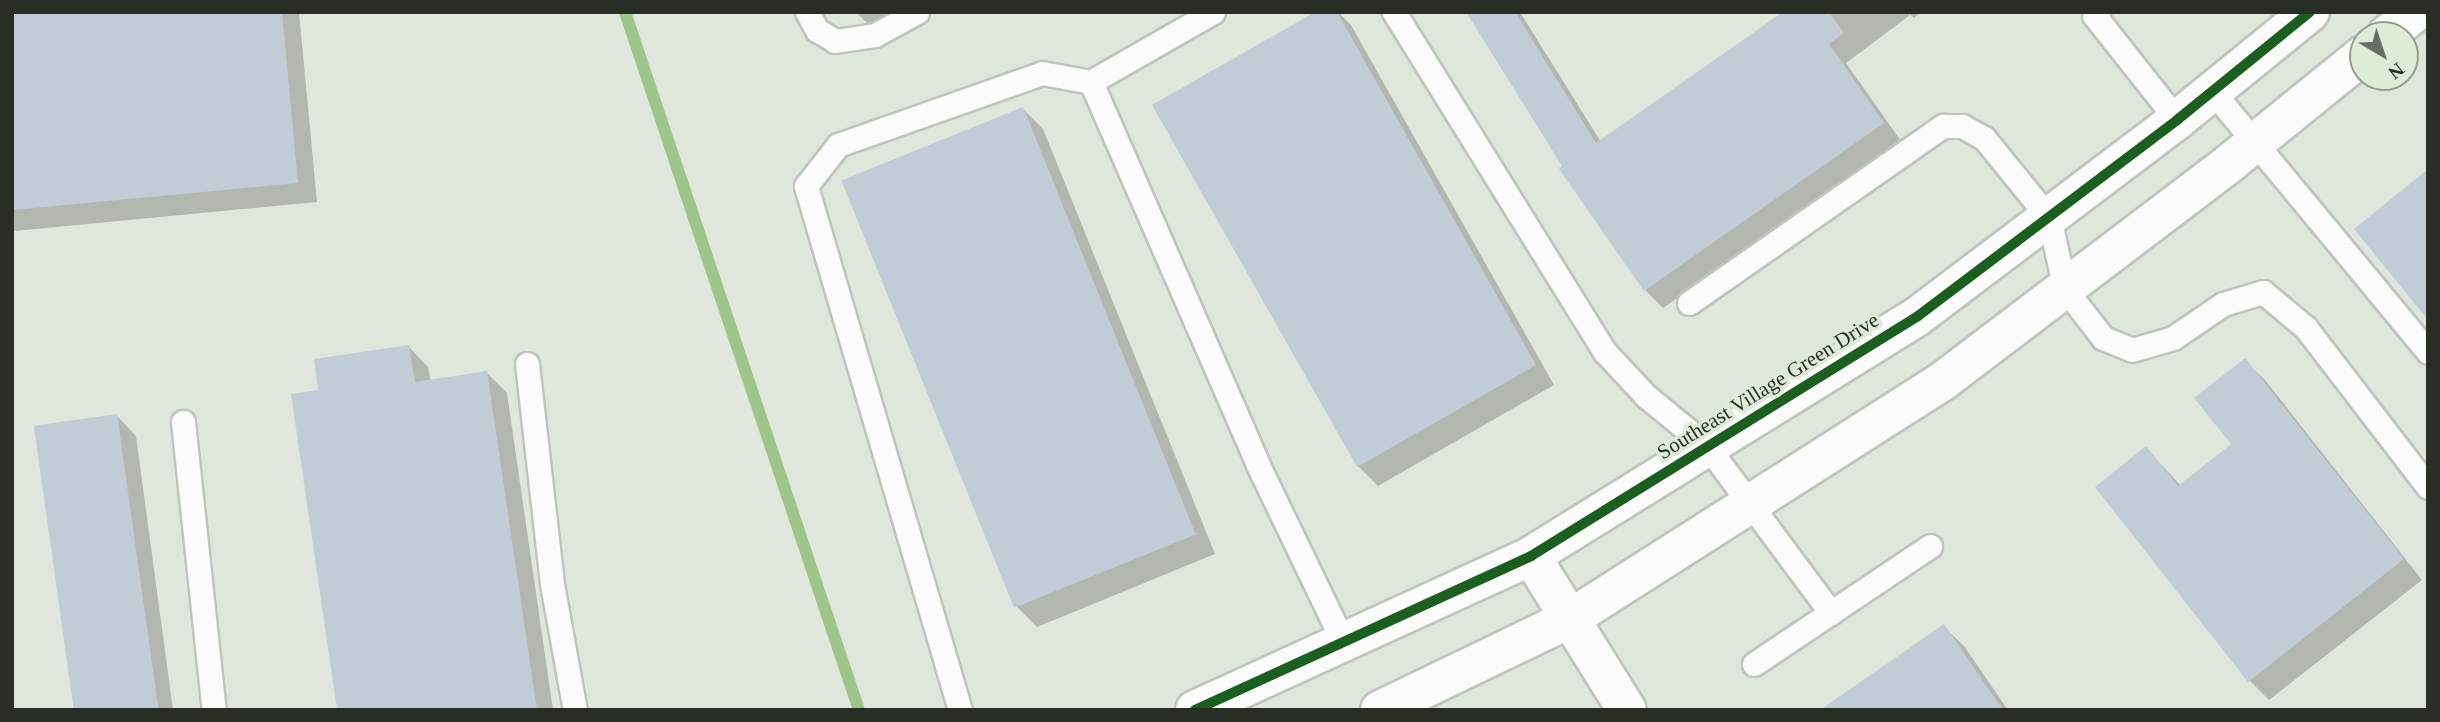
<!DOCTYPE html>
<html>
<head>
<meta charset="utf-8">
<style>
  body { margin:0 }
  #map { position:relative; width:2440px; height:722px; overflow:hidden; background:#dfe7dc; font-family:Georgia,serif }
  div>[style] { position:absolute }
  .shadow>* { inset:0; background:#0003 }
  .stream>* { height:12px; margin:-6px; padding:0 6px; transform-origin:6px; border-radius:6px; background:#9ec58c }
  .building>* { inset:0; background:#c2ccd6; transform-origin:0 0 }
  .roads { filter:drop-shadow(2px 0 #bfc5bc) drop-shadow(-2px 0 #bfc5bc) drop-shadow(0 2px #bfc5bc) drop-shadow(0 -2px #bfc5bc) }
  .lane>* { height:23px; margin:-11.5px; padding:0 11.5px; transform-origin:11.5px; border-radius:11.5px; background:#fafbfa }
  .street>* { height:38px; margin:-19px; padding:0 19px; transform-origin:19px; border-radius:19px; background:#fafbfa }
  .secondary>* { height:38px; margin:-19px; padding:0 19px; transform-origin:19px; border-radius:19px; background:#fafbfa }
  .cycleway>* { height:10px; margin:-5px; padding:0 5px; transform-origin:5px; border-radius:5px; background:#1b5e20 }
  span { translate:-50% -50%; white-space:nowrap; text-align:center; line-height:1.15; -webkit-text-stroke:7px #deebd8; paint-order:stroke }
  .street-label { font-size:21px; color:#282d26 }
  .frame { position:absolute; inset:0; border:14px solid #282d26; pointer-events:none }
  .north { position:absolute; left:2349px; top:21px; width:70px; height:70px; box-sizing:border-box; background:#deebd8; border:2px solid #959f91; border-radius:50%; rotate:141deg; font-size:19px; font-weight:700; line-height:28px; text-align:center; color:#282d26 }
  .north::after { content:''; display:block; margin:auto; width:24px; height:32px; background:#686e66; clip-path:polygon(50% 0,100% 100%,50% 72%,0 100%) }
</style>
</head>
<body>
<div id="map">
  <div class="shadow">
    <div style="clip-path:polygon(12px 12px,299px 12px,317px 202px,15px 231px,12px 228px)"></div>
    <div style="clip-path:polygon(856px 12px,893px 12px,869px 25px)"></div>
    <div style="clip-path:polygon(1319px 12px,1338px 12px,1351px 25px,1554px 385px,1378px 486px,1358px 466px)"></div>
    <div style="clip-path:polygon(1468px 12px,1520px 12px,1601px 142px,1786px 12px,1921px 12px,1914px 18px,1910px 15px,1846px 63px,1901px 141px,1663px 308px,1645px 290px)"></div>
    <div style="clip-path:polygon(1023px 109px,1043px 129px,1215px 554px,1037px 627px,1017px 607px)"></div>
    <div style="clip-path:polygon(409px 347px,428px 367px,431px 382px,487px 373px,507px 393px,553px 710px,339px 710px,320px 391px)"></div>
    <div style="clip-path:polygon(2245px 361px,2265px 380px,2422px 580px,2269px 700px,2250px 681px,2146px 448px,2181px 486px,2233px 445px)"></div>
    <div style="clip-path:polygon(117px 416px,136px 436px,173px 710px,74px 710px)"></div>
    <div style="clip-path:polygon(1944px 627px,1964px 646px,2008px 710px,1824px 710px)"></div>
  </div>
  <div class="stream">
    <div style="left:625px;top:12px;width:736px;rotate:71.47deg"></div>
  </div>
  <div class="building">
    <div style="clip-path:polygon(12px 12px,282px 12px,298px 183px,12px 210px)"></div>
    <div style="clip-path:polygon(1315px 12px,1337px 12px,1536px 365px,1357px 467px,1152px 105px)"></div>
    <div style="clip-path:polygon(1466px 12px,1515px 12px,1596px 143px,1783px 12px,1829px 12px,1844px 33px,1829px 44px,1884px 123px,1644px 291px,1559px 169px,1562px 166px)"></div>
    <div style="left:1023px;top:107px;width:461px;height:196px;rotate:68deg"></div>
    <div style="clip-path:polygon(2428px 169px,2428px 320px,2354px 229px)"></div>
    <div style="clip-path:polygon(409px 345px,415px 382px,487px 371px,537px 710px,337px 710px,291px 394px,318px 390px,314px 359px)"></div>
    <div style="clip-path:polygon(2245px 358px,2404px 559px,2248px 682px,2095px 487px,2146px 446px,2178px 486px,2231px 444px,2194px 398px)"></div>
    <div style="left:117px;top:414px;width:299px;height:84px;rotate:82deg"></div>
    <div style="clip-path:polygon(1944px 624px,2003px 710px,1820px 710px)"></div>
  </div>
  <div class="roads">
    <div class="lane">
      <div style="left:807px;top:12px;width:21px;rotate:61deg"></div>
      <div style="left:817px;top:30px;width:21px;rotate:31deg"></div>
      <div style="left:835px;top:41px;width:40px;rotate:-8.5deg"></div>
      <div style="left:875px;top:35px;width:48px;rotate:-28.7deg"></div>
      <div style="left:1213px;top:12px;width:141px;rotate:150.2deg"></div>
      <div style="left:1091px;top:82px;width:418px;rotate:66.4deg"></div>
      <div style="left:1258px;top:465px;width:196px;rotate:64.3deg"></div>
      <div style="left:1394px;top:12px;width:400px;rotate:58.2deg"></div>
      <div style="left:1605px;top:352px;width:60px;rotate:47deg"></div>
      <div style="left:1646px;top:396px;width:79px;rotate:39.3deg"></div>
      <div style="left:1707px;top:446px;width:208px;rotate:53.4deg"></div>
      <div style="left:2098px;top:12px;width:5px;rotate:143deg"></div>
      <div style="left:2094px;top:15px;width:134px;rotate:51.7deg"></div>
      <div style="left:2213px;top:92px;width:337px;rotate:50.4deg"></div>
      <div style="left:1689px;top:303px;width:310px;rotate:-34.9deg"></div>
      <div style="left:1943px;top:126px;width:19px"></div>
      <div style="left:1962px;top:126px;width:25px;rotate:29deg"></div>
      <div style="left:1984px;top:138px;width:103px;rotate:50.9deg"></div>
      <div style="left:2049px;top:218px;width:73px;rotate:77.3deg"></div>
      <div style="left:2065px;top:289px;width:62px;rotate:52.2deg"></div>
      <div style="left:2103px;top:338px;width:31px;rotate:22deg"></div>
      <div style="left:2132px;top:350px;width:43px;rotate:-16.3deg"></div>
      <div style="left:2173px;top:338px;width:60px;rotate:-34.2deg"></div>
      <div style="left:2223px;top:304px;width:42px;rotate:-16.7deg"></div>
      <div style="left:2263px;top:292px;width:56px;rotate:39.9deg"></div>
      <div style="left:2306px;top:328px;width:200px;rotate:52.5deg"></div>
      <div style="left:527px;top:364px;width:221px;rotate:83.5deg"></div>
      <div style="left:552px;top:584px;width:128px;rotate:79.7deg"></div>
      <div style="left:183px;top:422px;width:290px;rotate:83.9deg"></div>
      <div style="left:1754px;top:664px;width:212px;rotate:-33.8deg"></div>
      <div style="left:960px;top:710px;width:546px;rotate:-106.38deg"></div>
      <div style="left:806px;top:186px;width:52px;rotate:-52deg"></div>
      <div style="left:838px;top:145px;width:216px;rotate:-19.4deg"></div>
      <div style="left:1042px;top:73px;width:50px;rotate:10.4deg"></div>
    </div>
    <div class="street">
      <div style="left:1531px;top:556px;width:181px;rotate:58.1deg"></div>
    </div>
    <div class="secondary">
      <div style="left:2387px;top:35px;width:36px;rotate:-39deg"></div>
      <div style="left:1195px;top:710px;width:370px;rotate:-24.6deg"></div>
      <div style="left:1531px;top:556px;width:455px;rotate:-31.8deg"></div>
      <div style="left:1918px;top:316px;width:325px;rotate:-37.1deg"></div>
      <div style="left:2177px;top:120px;width:171px;rotate:-39.1deg"></div>
      <div style="left:1380px;top:710px;width:212px;rotate:-25.7deg"></div>
      <div style="left:1571px;top:618px;width:441px;rotate:-32.5deg"></div>
      <div style="left:1943px;top:381px;width:362px;rotate:-37.2deg"></div>
      <div style="left:2231px;top:162px;width:170px;rotate:-39deg"></div>
    </div>
  </div>
  <div class="cycleway">
    <div style="left:1195px;top:710px;width:370px;rotate:-24.6deg"></div>
    <div style="left:1531px;top:556px;width:455px;rotate:-31.8deg"></div>
    <div style="left:1918px;top:316px;width:325px;rotate:-37.1deg"></div>
    <div style="left:2177px;top:120px;width:171px;rotate:-39.1deg"></div>
  </div>
  <div class="street-label">
    <span style="left:1768px;top:386px;rotate:-32deg">Southeast Village Green Drive</span>
  </div>
  <div class="frame"></div>
  <div class="north">N</div>
</div>
</body>
</html>
